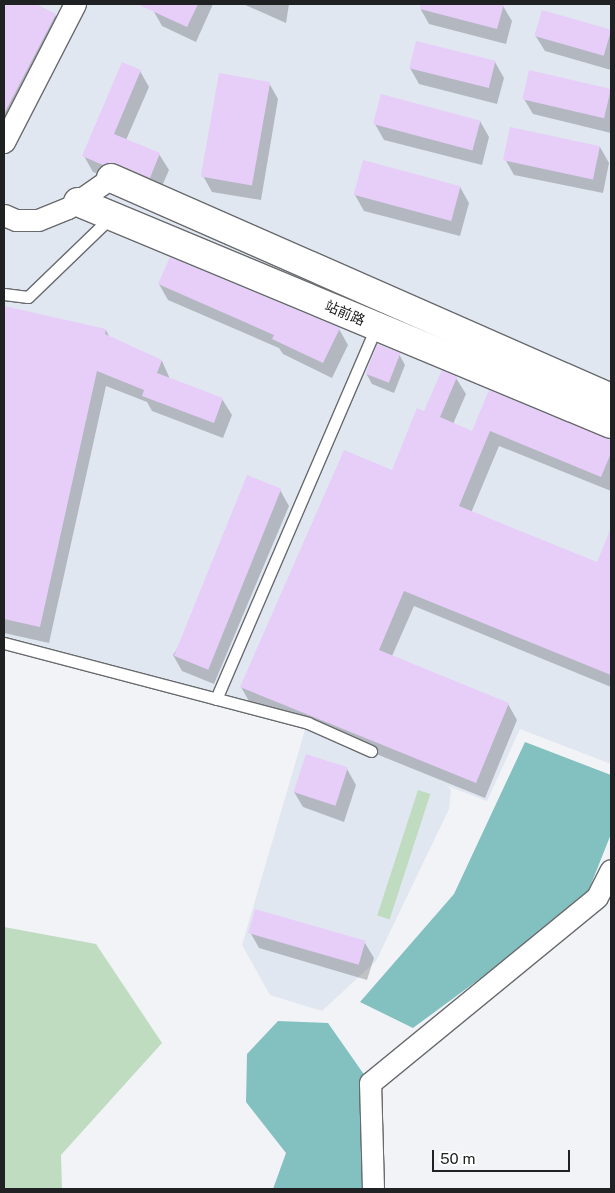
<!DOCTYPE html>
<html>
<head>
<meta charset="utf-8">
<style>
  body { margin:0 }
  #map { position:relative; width:615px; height:1193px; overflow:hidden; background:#f1f3f6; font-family:"Public Sans","Noto Sans SC",sans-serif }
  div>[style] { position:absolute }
  .built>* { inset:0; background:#e0e7f0 }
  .green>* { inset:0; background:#bfdcc0; transform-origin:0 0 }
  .water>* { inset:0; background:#83c1c1 }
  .shadow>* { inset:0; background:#0003 }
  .building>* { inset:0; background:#e6cef9; transform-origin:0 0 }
  .roads { filter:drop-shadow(1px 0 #696b6e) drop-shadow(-1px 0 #696b6e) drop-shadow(0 1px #696b6e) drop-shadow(0 -1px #696b6e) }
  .service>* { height:11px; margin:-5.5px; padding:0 5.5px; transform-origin:5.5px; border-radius:5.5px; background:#fff }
  .minor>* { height:21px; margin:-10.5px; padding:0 10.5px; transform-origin:10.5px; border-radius:10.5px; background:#fff }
  .tertiary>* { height:28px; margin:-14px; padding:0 14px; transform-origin:14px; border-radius:14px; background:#fff }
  span { translate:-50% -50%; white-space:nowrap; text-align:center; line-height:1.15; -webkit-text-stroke:4px #fff; paint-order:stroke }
  .street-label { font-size:14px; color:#202122 }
  .frame { position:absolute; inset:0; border:5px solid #202122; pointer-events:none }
  .scale { position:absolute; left:432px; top:1150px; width:138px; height:22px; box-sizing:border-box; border:2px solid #202122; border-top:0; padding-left:6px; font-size:15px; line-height:18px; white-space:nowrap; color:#202122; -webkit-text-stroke:4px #fff; paint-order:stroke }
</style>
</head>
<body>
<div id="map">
  <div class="built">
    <div style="clip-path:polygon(4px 4px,611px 4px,611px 764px,520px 729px,487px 801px,445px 785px,451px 789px,449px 809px,376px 961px,322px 1011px,270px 995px,242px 945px,307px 723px,4px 643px)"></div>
  </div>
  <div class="green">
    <div style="left:418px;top:790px;width:13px;height:132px;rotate:18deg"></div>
    <div style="clip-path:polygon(4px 927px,96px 944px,162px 1043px,61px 1155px,62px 1189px,4px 1189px)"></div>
  </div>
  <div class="water">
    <div style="clip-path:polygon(525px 742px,611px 775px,611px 834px,584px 902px,413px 1028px,360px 1002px,454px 894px)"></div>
    <div style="clip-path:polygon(278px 1021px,328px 1023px,370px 1083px,373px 1189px,273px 1189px,286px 1153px,246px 1102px,247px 1054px)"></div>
  </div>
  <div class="shadow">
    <div style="clip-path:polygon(4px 4px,33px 4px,55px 15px,67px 35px,4px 155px)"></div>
    <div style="clip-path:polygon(156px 4px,213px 4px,196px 42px,162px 26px,153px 10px)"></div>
    <div style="clip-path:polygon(243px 4px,289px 4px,286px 23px)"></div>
    <div style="clip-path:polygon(421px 4px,503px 6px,512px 21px,506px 44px,429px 24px,420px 8px)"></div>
    <div style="clip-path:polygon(542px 12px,611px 31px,611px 70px,545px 51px,535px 35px)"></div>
    <div style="clip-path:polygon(495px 62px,504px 78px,497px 104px,419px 84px,410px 68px)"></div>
    <div style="clip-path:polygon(140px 71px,149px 87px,126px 140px,159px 154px,169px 170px,159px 193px,93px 172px,84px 156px)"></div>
    <div style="clip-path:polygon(530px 72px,611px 91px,611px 133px,533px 114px,524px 99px)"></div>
    <div style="clip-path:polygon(269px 83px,278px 99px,261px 200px,212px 192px,203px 176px)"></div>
    <div style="clip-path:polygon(480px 121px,489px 137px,482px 165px,384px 140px,375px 124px)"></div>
    <div style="clip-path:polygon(600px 147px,609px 163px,603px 193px,514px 175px,505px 159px)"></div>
    <div style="clip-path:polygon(460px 187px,469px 203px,460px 236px,364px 211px,355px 195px)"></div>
    <div style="clip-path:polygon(159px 284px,339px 329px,348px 345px,332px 378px,283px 354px,279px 348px,168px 300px)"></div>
    <div style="clip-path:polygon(4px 307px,106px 330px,110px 338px,162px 361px,170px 379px,222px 399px,232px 415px,223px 438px,152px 411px,147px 402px,106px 386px,49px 643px,4px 633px)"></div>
    <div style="clip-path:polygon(399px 354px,405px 365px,394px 393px,372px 384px,366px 373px)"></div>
    <div style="clip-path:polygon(456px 378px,466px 394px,453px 424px,473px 432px,490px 392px,605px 440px,611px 439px,611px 491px,499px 446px,471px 513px,597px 564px,611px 532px,611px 687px,414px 606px,392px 656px,508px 704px,517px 720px,485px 798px,250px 703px,241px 687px,393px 471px,425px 413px)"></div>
    <div style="clip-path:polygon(280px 490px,289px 506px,214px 684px,182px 671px,173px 655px)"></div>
    <div style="clip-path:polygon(347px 769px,356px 785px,344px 822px,303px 807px,294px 792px)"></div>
    <div style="clip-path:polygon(256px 910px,365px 943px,374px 958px,367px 980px,259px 948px,250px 932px)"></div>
  </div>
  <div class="building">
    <div style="clip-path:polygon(4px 4px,36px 4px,56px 14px,4px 114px)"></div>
    <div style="clip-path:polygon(137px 4px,198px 4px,187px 27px)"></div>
    <div style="clip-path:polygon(420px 4px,504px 4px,497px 29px,420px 9px)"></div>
    <div style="left:542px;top:10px;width:72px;height:27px;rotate:16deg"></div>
    <div style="left:416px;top:41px;width:82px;height:28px;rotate:14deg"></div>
    <div style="clip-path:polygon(122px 62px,141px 70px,114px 134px,160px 153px,150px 178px,117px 164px,103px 165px,82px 156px)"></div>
    <div style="left:529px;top:70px;width:84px;height:30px;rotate:13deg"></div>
    <div style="left:219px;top:73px;width:52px;height:105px;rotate:10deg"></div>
    <div style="left:381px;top:94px;width:103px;height:31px;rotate:15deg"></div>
    <div style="left:510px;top:127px;width:92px;height:34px;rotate:12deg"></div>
    <div style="left:363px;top:160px;width:101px;height:36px;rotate:15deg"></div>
    <div style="clip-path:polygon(170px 257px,340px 328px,323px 363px,272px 339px,274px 335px,158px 284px)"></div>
    <div style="clip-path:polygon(4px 306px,106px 329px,105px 334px,162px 360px,157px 373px,223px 398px,214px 423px,142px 396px,144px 390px,97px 371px,40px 627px,4px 619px)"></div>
    <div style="left:377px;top:344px;width:25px;height:32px;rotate:21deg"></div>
    <div style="clip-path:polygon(442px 370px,457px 377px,440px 417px,472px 431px,489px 390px,611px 439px,611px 453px,601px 477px,490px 431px,459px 506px,597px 562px,611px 528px,611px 675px,404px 591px,379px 650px,509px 703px,476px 783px,240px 687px,344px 450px,392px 470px,417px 408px,424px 411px)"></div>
    <div style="left:247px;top:475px;width:37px;height:195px;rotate:22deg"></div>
    <div style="left:306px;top:754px;width:44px;height:40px;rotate:18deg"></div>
    <div style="left:255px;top:909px;width:115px;height:25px;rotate:16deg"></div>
  </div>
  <div class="roads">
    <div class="service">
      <div style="left:4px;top:294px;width:24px;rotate:7deg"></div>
      <div style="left:28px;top:297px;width:117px;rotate:-44deg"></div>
      <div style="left:4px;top:643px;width:314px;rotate:14.7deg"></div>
      <div style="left:308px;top:723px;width:69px;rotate:24deg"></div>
      <div style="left:216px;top:699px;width:407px;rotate:-66.7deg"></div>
    </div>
    <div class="minor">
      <div style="left:4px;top:142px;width:155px;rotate:-62.8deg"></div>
      <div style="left:4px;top:215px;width:13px;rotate:23deg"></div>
      <div style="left:16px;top:220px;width:22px"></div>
      <div style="left:38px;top:220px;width:32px;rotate:-22deg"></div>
      <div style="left:68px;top:208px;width:52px;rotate:-34.9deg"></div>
      <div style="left:373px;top:1189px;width:106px;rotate:-91.6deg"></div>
      <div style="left:370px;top:1083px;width:293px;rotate:-39.3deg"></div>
      <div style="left:597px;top:897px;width:30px;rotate:-63deg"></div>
    </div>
    <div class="tertiary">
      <div style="left:111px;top:178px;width:546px;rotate:23.75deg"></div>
      <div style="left:78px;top:202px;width:577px;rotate:22.61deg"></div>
    </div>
  </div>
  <div class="street-label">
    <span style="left:345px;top:313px;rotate:23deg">站前路</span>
  </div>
  <div class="frame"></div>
  <div class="scale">50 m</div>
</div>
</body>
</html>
